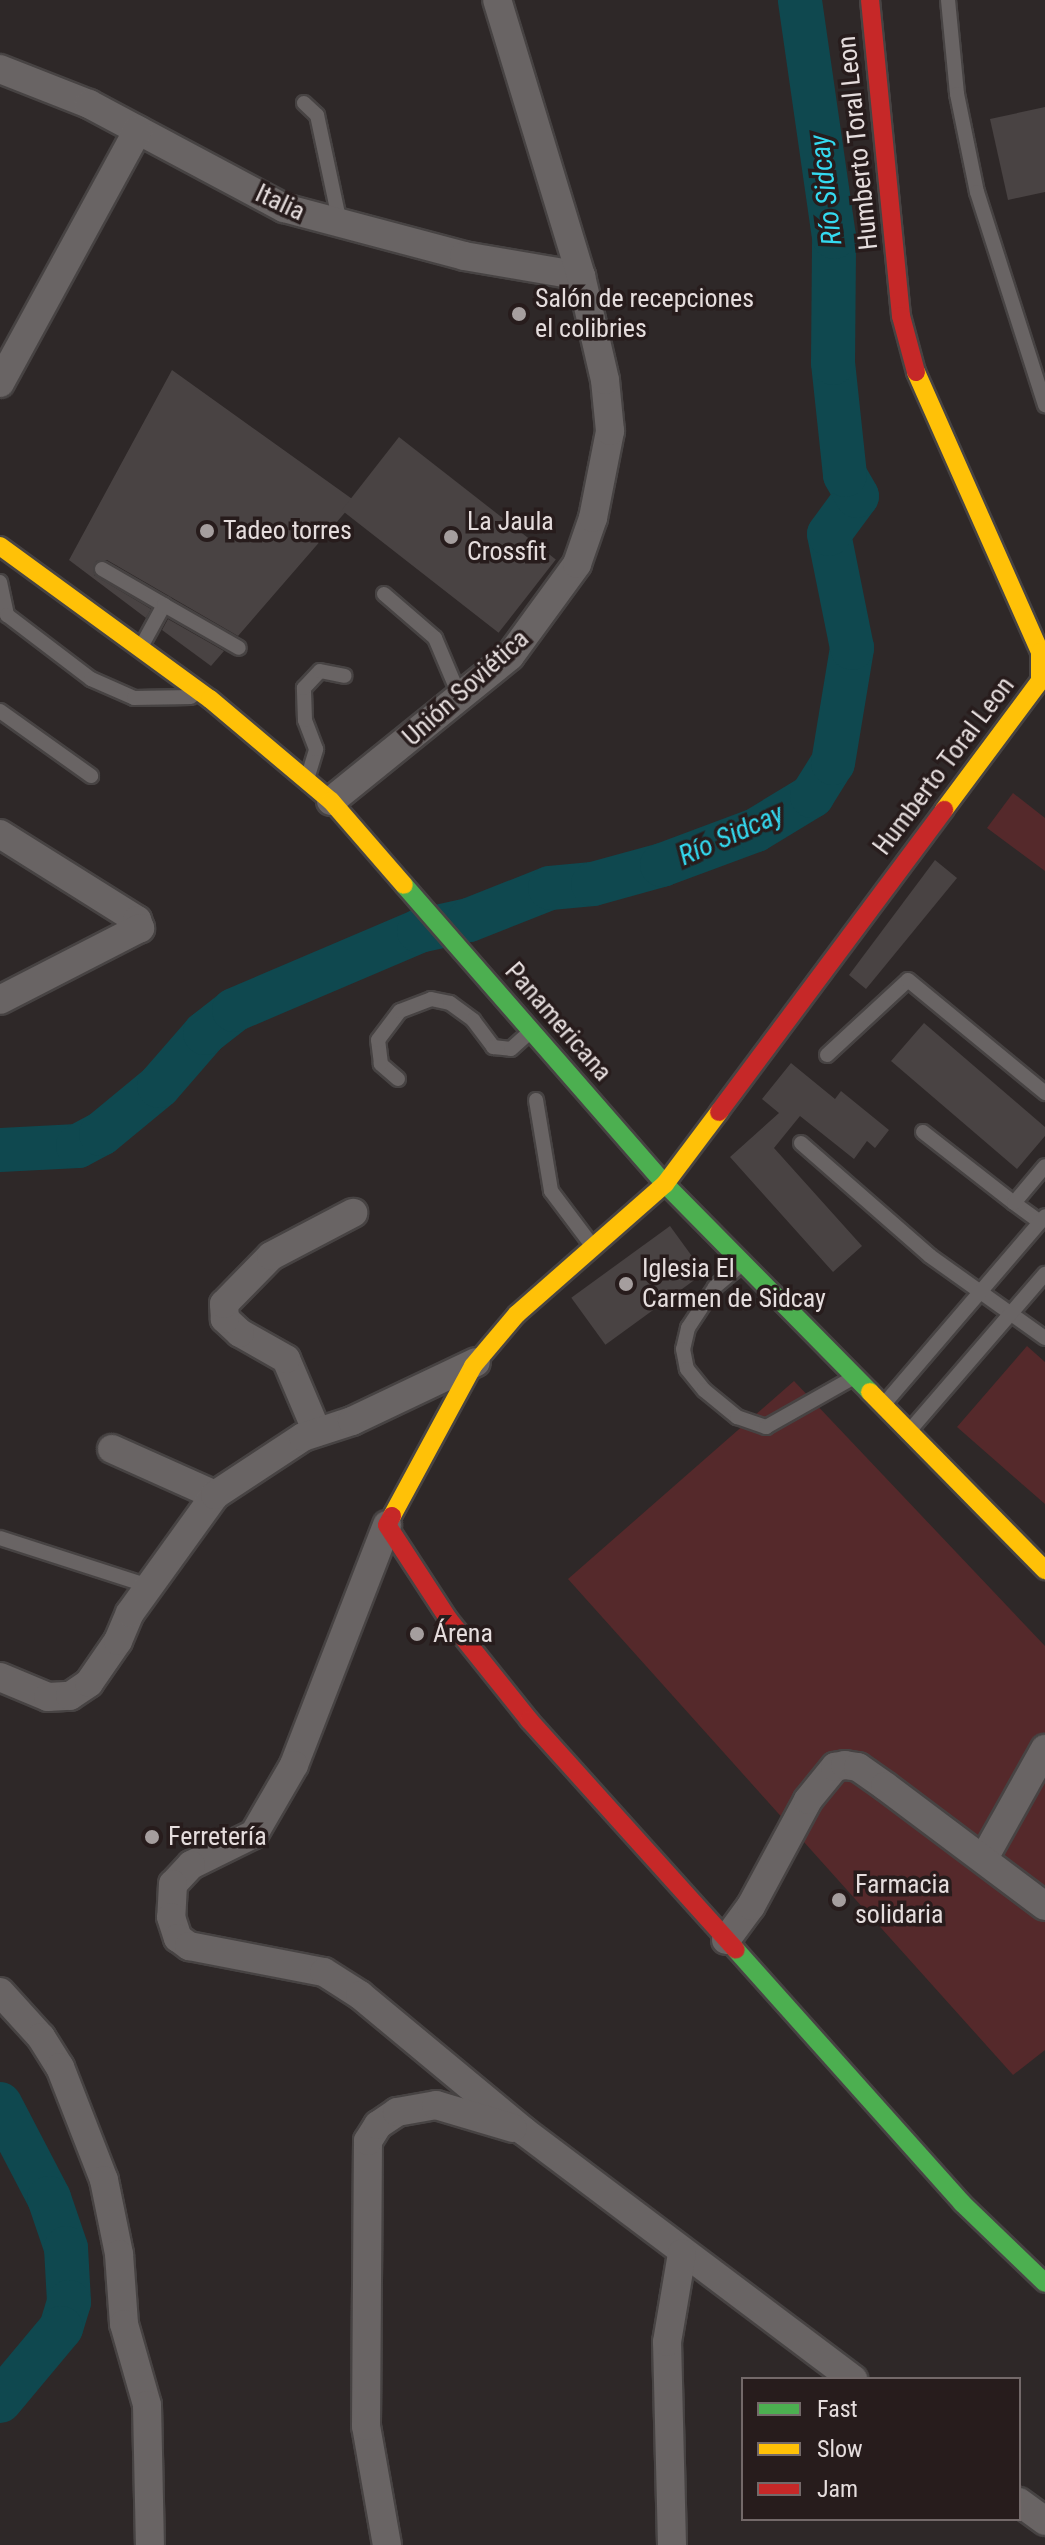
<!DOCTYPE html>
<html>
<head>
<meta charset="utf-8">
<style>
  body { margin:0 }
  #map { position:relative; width:1045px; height:2545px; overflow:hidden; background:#2e2828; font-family:"Roboto Condensed",sans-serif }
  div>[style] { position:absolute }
  .green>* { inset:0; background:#55292b }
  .river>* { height:44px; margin:-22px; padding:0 22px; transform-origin:22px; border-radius:22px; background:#0f484f }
  .building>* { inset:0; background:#494343; transform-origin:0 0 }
  .roads { filter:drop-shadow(2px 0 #474343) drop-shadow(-2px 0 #474343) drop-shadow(0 2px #474343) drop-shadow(0 -2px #474343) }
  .lane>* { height:14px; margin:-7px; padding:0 7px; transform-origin:7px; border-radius:7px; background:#696464 }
  .street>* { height:28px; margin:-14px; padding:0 14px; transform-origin:14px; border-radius:14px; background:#696464 }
  .fast>* { height:18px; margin:-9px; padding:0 9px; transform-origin:9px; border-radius:9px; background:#4caf50 }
  .slow>* { height:18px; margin:-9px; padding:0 9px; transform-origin:9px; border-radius:9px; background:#ffc107 }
  .jam>* { height:18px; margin:-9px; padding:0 9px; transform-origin:9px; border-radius:9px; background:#c62828 }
  .dots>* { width:22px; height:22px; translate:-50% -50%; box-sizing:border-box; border:4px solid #271c1c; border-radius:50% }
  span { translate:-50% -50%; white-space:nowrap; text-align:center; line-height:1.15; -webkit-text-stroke:7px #271c1c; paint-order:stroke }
  .street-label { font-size:26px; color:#e5dddd }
  .poi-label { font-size:26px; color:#e5dddd }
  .left { translate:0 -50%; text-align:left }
  .water-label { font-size:28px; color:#34d9ef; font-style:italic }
  .legend { position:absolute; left:741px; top:2377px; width:280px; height:144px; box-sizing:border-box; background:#271c1c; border:2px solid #736969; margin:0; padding:10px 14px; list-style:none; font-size:24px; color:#e5dddd }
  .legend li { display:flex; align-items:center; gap:16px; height:40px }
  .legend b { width:40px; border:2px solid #736969 }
</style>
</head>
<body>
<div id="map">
  <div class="green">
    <div style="clip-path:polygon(1013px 793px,1045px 818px,1045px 871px,987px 828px)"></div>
    <div style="clip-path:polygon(1027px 1346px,1045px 1362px,1045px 1504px,957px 1427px)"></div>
    <div style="clip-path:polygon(794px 1381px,1045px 1646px,1045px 2050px,1013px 2075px,568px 1579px)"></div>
  </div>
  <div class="river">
    <div style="left:0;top:1150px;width:78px;rotate:-2.9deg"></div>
    <div style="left:78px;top:1146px;width:26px;rotate:-28deg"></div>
    <div style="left:101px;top:1134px;width:75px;rotate:-39.6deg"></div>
    <div style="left:159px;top:1086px;width:70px;rotate:-49deg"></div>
    <div style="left:205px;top:1033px;width:37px;rotate:-38deg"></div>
    <div style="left:234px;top:1010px;width:201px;rotate:-23.1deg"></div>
    <div style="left:419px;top:931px;width:51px;rotate:-12.4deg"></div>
    <div style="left:469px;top:920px;width:87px;rotate:-21.6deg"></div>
    <div style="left:550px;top:888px;width:43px;rotate:-5.3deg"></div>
    <div style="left:593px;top:884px;width:72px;rotate:-15.4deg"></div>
    <div style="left:662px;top:865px;width:100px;rotate:-20.4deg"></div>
    <div style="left:756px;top:830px;width:66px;rotate:-31.3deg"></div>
    <div style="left:812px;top:796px;width:39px;rotate:-58deg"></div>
    <div style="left:833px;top:763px;width:117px;rotate:-80.6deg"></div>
    <div style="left:852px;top:648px;width:116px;rotate:-101.4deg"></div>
    <div style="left:829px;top:534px;width:47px;rotate:-53.6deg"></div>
    <div style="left:857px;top:496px;width:24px;rotate:-120deg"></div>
    <div style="left:845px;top:475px;width:113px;rotate:-96.1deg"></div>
    <div style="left:833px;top:363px;width:126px;rotate:-89.5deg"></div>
    <div style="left:834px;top:237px;width:239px;rotate:-98.2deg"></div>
    <div style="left:0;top:2104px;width:106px;rotate:62.5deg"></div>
    <div style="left:49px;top:2198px;width:53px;rotate:71.2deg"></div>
    <div style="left:66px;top:2248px;width:54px;rotate:86.8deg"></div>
    <div style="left:69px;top:2302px;width:27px;rotate:107deg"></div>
    <div style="left:61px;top:2328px;width:95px;rotate:129.9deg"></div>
  </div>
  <div class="building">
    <div style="clip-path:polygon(1045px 107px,1045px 192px,1008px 200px,990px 119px)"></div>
    <div style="clip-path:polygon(172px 370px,355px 501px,238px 636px,107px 560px,96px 561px,94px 575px,151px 609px,146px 618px,69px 560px)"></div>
    <div style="left:399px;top:437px;width:199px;height:93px;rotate:38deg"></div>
    <div style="clip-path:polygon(168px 619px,224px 651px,211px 666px,162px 630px)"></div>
    <div style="clip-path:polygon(935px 860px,957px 878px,866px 989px,849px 975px)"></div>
    <div style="clip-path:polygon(924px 1023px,1045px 1127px,1045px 1136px,1017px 1169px,891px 1061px)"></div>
    <div style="clip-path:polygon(791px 1063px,835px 1099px,841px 1091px,889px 1130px,875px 1148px,867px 1141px,854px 1159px,800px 1116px,774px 1148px,862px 1246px,833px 1272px,730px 1157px,779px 1113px,762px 1099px)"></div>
    <div style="left:670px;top:1226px;width:58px;height:122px;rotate:54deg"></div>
  </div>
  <div class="roads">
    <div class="lane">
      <div style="left:948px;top:0;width:94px;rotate:84.5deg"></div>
      <div style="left:957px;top:94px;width:100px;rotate:78.5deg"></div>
      <div style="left:977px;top:192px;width:224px;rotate:72.3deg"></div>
      <div style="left:304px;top:103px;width:18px;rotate:43deg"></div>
      <div style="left:317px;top:115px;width:110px;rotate:78deg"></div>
      <div style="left:102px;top:569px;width:72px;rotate:30.1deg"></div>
      <div style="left:0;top:582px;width:34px;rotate:78deg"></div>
      <div style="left:7px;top:615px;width:106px;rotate:37.3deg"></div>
      <div style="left:91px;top:679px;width:47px;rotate:23.8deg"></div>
      <div style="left:134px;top:698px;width:57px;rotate:-1deg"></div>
      <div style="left:384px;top:594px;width:67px;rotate:40.8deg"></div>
      <div style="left:435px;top:638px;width:64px;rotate:67deg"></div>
      <div style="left:141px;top:647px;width:48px;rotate:-61.3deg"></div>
      <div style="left:164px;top:605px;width:86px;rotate:29.8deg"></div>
      <div style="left:0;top:711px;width:112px;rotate:35.5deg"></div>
      <div style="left:308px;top:776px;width:28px;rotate:-73deg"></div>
      <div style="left:316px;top:749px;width:31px;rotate:-111deg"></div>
      <div style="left:305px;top:720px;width:32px;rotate:-92deg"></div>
      <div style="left:304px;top:688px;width:23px;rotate:-47deg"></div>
      <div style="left:320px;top:671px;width:25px;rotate:11deg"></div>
      <div style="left:827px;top:1055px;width:110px;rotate:-42.8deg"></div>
      <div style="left:908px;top:980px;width:178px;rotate:39.5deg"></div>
      <div style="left:398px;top:1079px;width:23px;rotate:-139deg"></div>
      <div style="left:381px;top:1064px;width:24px;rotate:-97deg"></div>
      <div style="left:378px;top:1040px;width:36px;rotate:-53deg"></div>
      <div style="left:400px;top:1011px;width:33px;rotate:-21deg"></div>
      <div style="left:431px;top:999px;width:19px;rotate:12deg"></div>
      <div style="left:450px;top:1003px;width:29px;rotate:36deg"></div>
      <div style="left:473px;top:1020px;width:34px;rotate:53deg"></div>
      <div style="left:493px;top:1047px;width:18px;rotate:6deg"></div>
      <div style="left:511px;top:1049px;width:25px;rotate:-42deg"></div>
      <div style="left:536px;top:1100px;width:92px;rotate:80.6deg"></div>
      <div style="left:551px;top:1191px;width:66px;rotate:53deg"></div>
      <div style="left:923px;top:1132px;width:115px;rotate:38deg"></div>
      <div style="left:801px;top:1143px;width:171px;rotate:41.2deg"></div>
      <div style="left:930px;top:1256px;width:141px;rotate:35.5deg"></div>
      <div style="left:1040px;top:1222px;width:32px;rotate:-144deg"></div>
      <div style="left:1014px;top:1203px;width:48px;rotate:-50deg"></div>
      <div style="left:741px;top:1265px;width:34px;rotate:140deg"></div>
      <div style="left:715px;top:1287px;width:49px;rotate:123.4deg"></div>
      <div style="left:688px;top:1328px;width:22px;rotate:103deg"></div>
      <div style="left:683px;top:1349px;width:20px;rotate:79deg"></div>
      <div style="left:687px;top:1369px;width:27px;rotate:51deg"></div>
      <div style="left:704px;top:1390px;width:43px;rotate:39.3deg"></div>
      <div style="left:737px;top:1417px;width:31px;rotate:19deg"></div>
      <div style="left:766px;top:1427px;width:98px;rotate:-29.5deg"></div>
      <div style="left:885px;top:1403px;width:246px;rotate:-49.4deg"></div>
      <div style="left:911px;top:1429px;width:205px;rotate:-49.2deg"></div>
      <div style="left:0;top:1538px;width:157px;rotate:17.9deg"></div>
    </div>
    <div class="street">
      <div style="left:0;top:69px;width:96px;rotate:21.5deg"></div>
      <div style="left:89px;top:104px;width:221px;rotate:28.1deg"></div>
      <div style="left:284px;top:208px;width:186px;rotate:14.9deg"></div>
      <div style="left:464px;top:256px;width:119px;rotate:9.7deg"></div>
      <div style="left:0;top:383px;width:288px;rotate:-61.4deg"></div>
      <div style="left:331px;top:801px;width:230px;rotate:-39deg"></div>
      <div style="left:510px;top:656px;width:114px;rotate:-53.9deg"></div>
      <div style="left:577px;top:564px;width:49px;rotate:-70.8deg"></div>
      <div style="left:593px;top:518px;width:89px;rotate:-78.9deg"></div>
      <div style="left:610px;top:431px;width:51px;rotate:-95.6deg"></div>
      <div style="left:605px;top:380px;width:107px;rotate:-103deg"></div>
      <div style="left:581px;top:276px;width:288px;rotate:-106.9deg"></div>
      <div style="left:0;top:834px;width:162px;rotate:32.1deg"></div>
      <div style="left:137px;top:920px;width:9px;rotate:69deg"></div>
      <div style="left:140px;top:928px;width:157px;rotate:152.8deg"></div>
      <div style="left:317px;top:1432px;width:79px;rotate:-113deg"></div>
      <div style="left:286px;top:1359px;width:53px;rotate:-150.5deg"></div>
      <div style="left:240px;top:1333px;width:21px;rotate:-137deg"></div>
      <div style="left:225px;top:1319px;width:15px;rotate:-94deg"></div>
      <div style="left:224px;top:1304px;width:67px;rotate:-45.6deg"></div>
      <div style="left:271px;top:1256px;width:93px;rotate:-27.7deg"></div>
      <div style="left:112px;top:1449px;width:113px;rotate:24.1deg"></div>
      <div style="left:387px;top:1525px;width:257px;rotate:111.2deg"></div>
      <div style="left:294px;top:1765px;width:80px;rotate:120.1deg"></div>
      <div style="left:254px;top:1834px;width:70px;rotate:153.8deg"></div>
      <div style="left:191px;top:1865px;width:26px;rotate:133deg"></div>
      <div style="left:173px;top:1884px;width:33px;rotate:93deg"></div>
      <div style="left:171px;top:1917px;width:22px;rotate:72deg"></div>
      <div style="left:178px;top:1938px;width:14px;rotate:36deg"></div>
      <div style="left:189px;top:1946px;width:137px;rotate:10.9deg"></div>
      <div style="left:324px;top:1972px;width:43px;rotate:32.6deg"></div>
      <div style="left:360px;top:1995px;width:214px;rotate:39.7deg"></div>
      <div style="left:525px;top:2132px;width:411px;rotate:37deg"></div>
      <div style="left:0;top:1677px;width:52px;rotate:22.6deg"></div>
      <div style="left:48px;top:1697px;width:22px;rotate:-3deg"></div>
      <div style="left:70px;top:1696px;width:23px;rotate:-34deg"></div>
      <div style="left:89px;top:1683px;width:51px;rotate:-55.4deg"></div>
      <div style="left:118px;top:1641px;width:30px;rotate:-67deg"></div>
      <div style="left:130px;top:1613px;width:145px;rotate:-54.2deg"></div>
      <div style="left:215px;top:1495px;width:105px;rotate:-33.4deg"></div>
      <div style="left:303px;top:1437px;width:52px;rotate:-18.1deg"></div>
      <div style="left:352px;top:1421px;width:137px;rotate:-25.4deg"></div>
      <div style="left:984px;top:1858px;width:125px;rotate:-60.8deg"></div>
      <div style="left:726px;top:1940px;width:42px;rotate:-53.7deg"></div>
      <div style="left:751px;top:1906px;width:120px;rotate:-61.7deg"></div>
      <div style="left:808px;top:1800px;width:43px;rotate:-50.7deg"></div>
      <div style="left:835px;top:1767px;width:10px;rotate:-11deg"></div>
      <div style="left:845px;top:1765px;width:13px;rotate:9deg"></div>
      <div style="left:858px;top:1767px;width:33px;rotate:35deg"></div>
      <div style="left:885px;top:1786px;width:200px;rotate:36.9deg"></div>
      <div style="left:0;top:1992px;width:61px;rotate:47.7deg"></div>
      <div style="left:41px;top:2037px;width:36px;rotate:58deg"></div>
      <div style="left:60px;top:2067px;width:121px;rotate:68.7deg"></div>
      <div style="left:104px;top:2180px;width:76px;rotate:78.5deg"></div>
      <div style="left:119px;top:2254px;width:70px;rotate:85.9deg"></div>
      <div style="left:124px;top:2324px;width:84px;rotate:74.1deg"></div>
      <div style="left:147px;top:2405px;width:140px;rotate:88.8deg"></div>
      <div style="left:1019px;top:2502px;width:32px;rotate:36deg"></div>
      <div style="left:387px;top:2545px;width:121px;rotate:-100deg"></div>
      <div style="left:366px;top:2426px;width:285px;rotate:-89.6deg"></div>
      <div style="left:368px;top:2141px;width:19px;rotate:-58deg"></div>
      <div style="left:378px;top:2125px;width:23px;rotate:-34deg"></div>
      <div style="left:397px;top:2112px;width:40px;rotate:-10deg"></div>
      <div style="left:436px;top:2105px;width:80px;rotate:16.6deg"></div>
      <div style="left:672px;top:2545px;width:203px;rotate:-91.4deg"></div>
      <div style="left:667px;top:2342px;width:90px;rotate:-80.4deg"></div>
    </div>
    <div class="fast">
      <div style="left:404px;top:885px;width:397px;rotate:48.9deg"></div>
      <div style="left:665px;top:1184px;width:292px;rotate:45.4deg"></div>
      <div style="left:736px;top:1950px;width:339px;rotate:48.2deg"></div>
      <div style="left:962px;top:2203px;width:115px;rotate:43.9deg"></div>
    </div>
    <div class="slow">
      <div style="left:916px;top:372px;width:306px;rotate:66.1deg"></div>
      <div style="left:1040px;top:652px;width:29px;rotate:90deg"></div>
      <div style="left:1040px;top:681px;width:161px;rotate:126.7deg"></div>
      <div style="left:0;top:546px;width:260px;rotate:36.1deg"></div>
      <div style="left:210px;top:699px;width:158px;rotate:40.1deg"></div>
      <div style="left:331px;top:801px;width:111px;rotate:49deg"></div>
      <div style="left:870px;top:1392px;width:250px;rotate:45.5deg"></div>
      <div style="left:392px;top:1516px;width:170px;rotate:-61.6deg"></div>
      <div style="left:473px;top:1366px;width:68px;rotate:-49.8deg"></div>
      <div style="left:517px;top:1314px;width:197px;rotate:-41.3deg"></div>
      <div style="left:665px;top:1184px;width:90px;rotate:-53.1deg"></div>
    </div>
    <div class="jam">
      <div style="left:870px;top:0;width:318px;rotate:84.4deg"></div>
      <div style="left:901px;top:316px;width:58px;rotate:75deg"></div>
      <div style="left:719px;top:1112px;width:377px;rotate:-53.3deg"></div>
      <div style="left:392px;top:1516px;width:10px;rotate:119deg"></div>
      <div style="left:387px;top:1525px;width:113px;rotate:56.9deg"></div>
      <div style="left:449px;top:1620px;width:128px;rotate:51.3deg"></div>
      <div style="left:529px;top:1720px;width:309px;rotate:48deg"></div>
    </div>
  </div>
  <div class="dots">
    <div style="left:519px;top:314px;background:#a59e9e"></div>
    <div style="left:207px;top:531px;background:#a59e9e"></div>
    <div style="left:451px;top:537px;background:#a59e9e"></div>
    <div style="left:626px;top:1284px;background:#a59e9e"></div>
    <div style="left:417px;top:1634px;background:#a59e9e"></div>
    <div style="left:152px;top:1837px;background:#a59e9e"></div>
    <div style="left:839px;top:1900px;background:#a59e9e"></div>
  </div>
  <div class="street-label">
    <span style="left:858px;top:143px;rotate:-96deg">Humberto Toral Leon</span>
    <span style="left:280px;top:203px;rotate:25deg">Italia</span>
    <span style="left:466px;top:688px;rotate:-42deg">Unión Soviética</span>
    <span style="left:944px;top:766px;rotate:-53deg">Humberto Toral Leon</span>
    <span style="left:558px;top:1022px;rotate:49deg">Panamericana</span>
  </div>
  <div class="poi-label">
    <span class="left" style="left:535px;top:314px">Salón de recepciones<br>el colibries</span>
    <span class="left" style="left:467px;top:537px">La Jaula<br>Crossfit</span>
    <span class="left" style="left:223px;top:531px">Tadeo torres</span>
    <span class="left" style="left:642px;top:1284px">Iglesia El<br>Carmen de Sidcay</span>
    <span class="left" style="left:433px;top:1634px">Árena</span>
    <span class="left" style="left:168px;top:1837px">Ferretería</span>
    <span class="left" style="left:855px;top:1900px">Farmacia<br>solidaria</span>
  </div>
  <div class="water-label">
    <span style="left:826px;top:190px;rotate:-97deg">Río Sidcay</span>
    <span style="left:731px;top:835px;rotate:-24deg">Río Sidcay</span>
  </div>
  <ul class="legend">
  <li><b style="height:10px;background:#4caf50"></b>Fast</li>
  <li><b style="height:10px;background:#ffc107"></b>Slow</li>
  <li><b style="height:10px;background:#c62828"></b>Jam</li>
  </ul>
</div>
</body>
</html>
